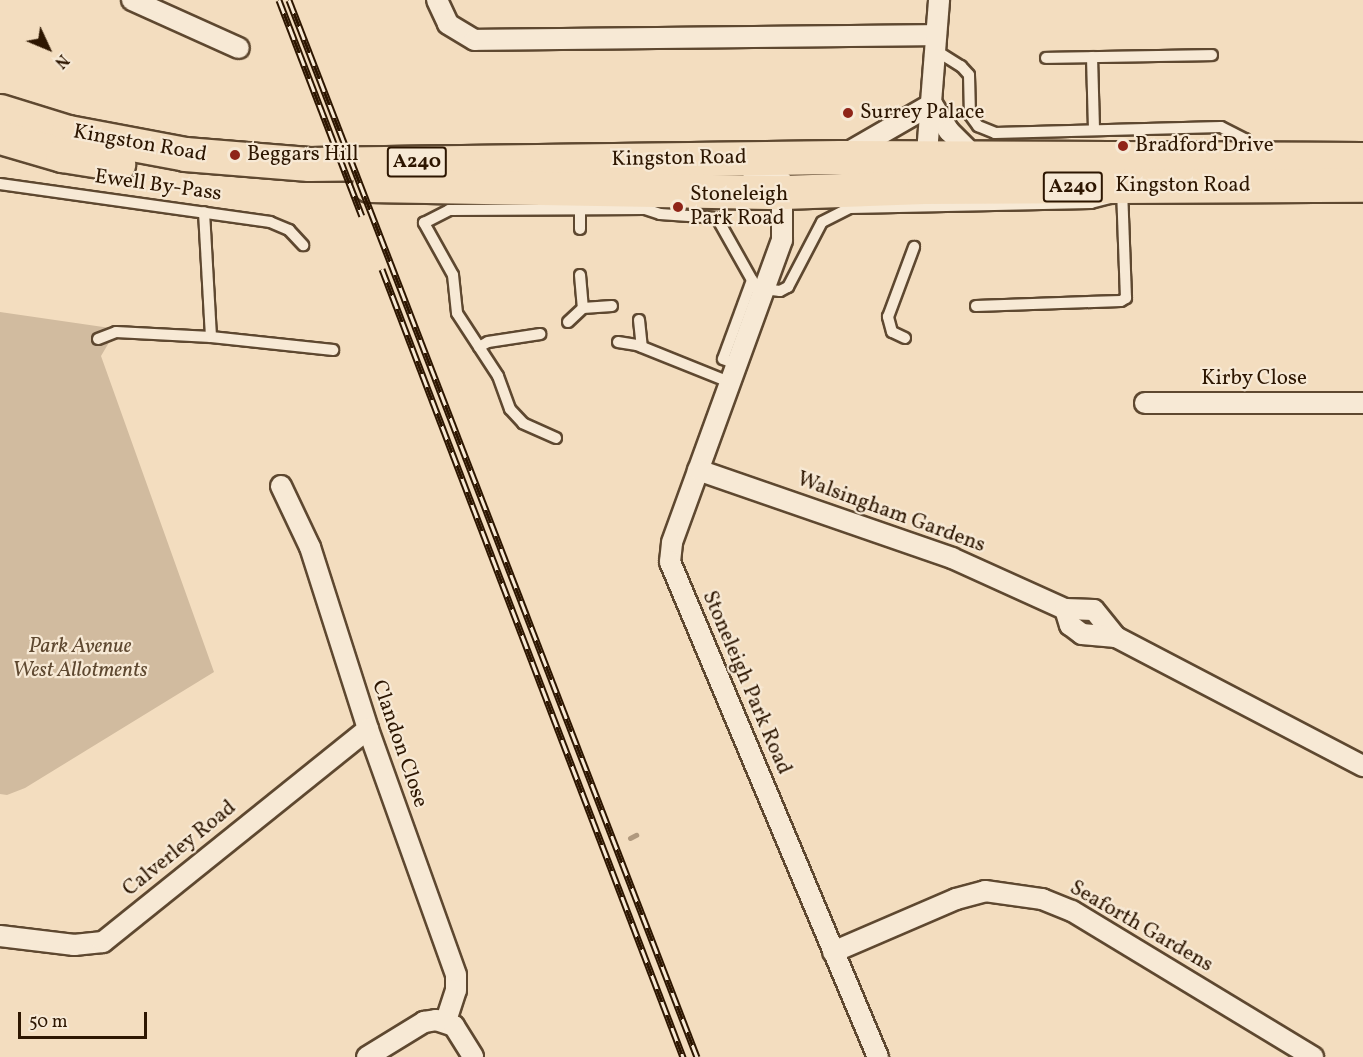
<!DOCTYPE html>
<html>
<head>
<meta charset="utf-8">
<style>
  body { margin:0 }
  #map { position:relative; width:1363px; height:1057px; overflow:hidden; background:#f3ddbf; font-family:Vollkorn,serif }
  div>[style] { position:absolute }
  .green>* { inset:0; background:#d1bb9f }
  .stream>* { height:5px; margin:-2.5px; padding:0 2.5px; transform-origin:2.5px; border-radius:2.5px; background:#b0997e }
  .roads { filter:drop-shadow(2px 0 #5e4830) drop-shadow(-2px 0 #5e4830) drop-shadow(0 2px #5e4830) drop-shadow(0 -2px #5e4830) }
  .lane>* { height:10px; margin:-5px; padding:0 5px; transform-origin:5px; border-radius:5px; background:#f7e9d5 }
  .street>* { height:20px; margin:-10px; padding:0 10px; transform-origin:10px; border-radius:10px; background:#f7e9d5 }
  .highway>* { height:33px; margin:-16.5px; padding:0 16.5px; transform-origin:16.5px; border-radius:16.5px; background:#f3ddbf }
  .rail>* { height:7px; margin-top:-3.5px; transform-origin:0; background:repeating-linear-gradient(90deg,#f7e9d5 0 14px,#2d1601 0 28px); box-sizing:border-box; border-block:2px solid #2d1601 }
  .dots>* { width:16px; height:16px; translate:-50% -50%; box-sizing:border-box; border:3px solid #f7e9d5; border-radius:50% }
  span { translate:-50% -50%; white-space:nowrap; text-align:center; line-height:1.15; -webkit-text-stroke:4.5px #f7e9d5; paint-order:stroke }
  .shield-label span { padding:2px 4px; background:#f7e9d5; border:2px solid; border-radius:4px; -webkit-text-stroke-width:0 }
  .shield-label { font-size:20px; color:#2d1601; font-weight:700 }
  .poi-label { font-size:21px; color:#2d1601 }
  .left { translate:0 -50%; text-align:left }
  .street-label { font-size:21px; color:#2d1601 }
  .park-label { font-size:21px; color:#5e4830; font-style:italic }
  .north { position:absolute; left:18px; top:18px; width:60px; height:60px; -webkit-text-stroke:4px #f7e9d5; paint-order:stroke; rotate:134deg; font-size:16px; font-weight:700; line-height:24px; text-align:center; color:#2d1601 }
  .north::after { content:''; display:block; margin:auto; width:21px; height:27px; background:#2d1601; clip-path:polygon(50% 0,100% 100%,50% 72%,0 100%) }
  .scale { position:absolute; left:18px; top:1012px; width:129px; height:27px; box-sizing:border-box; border:3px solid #2d1601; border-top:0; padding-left:8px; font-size:18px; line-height:21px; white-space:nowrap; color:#2d1601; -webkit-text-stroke:4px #f7e9d5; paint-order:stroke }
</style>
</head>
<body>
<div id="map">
  <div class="green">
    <div style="clip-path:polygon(0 312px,117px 329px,101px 356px,214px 672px,25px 788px,7px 795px,0 794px)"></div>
  </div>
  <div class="stream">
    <div style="left:630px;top:838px;width:7px;rotate:-27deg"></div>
  </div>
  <div class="roads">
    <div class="lane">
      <div style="left:935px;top:50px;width:31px;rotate:32deg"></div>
      <div style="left:961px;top:66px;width:12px;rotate:48deg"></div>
      <div style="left:969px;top:75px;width:40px;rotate:88.6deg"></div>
      <div style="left:970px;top:115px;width:14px;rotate:54deg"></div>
      <div style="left:978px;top:126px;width:18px;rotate:22deg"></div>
      <div style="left:995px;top:133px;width:226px;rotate:-1.5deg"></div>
      <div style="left:1221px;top:127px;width:27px;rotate:27deg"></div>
      <div style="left:1245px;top:139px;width:17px;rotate:77deg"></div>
      <div style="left:1092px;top:57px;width:73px;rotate:88.4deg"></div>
      <div style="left:1046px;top:58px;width:166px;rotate:-1deg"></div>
      <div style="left:0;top:184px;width:273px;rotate:8deg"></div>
      <div style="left:270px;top:222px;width:21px;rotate:23deg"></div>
      <div style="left:289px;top:230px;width:21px;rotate:47deg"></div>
      <div style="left:580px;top:210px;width:19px;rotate:90deg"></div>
      <div style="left:580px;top:275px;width:33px;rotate:85deg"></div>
      <div style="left:764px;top:289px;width:16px;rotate:7deg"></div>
      <div style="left:780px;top:291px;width:9px;rotate:-27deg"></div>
      <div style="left:788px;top:287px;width:73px;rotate:-62.4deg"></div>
      <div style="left:822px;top:222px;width:31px;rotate:-27deg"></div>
      <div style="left:850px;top:208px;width:241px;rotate:-1.2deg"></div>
      <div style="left:1091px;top:203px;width:20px;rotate:-15deg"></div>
      <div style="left:976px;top:306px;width:145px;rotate:-2deg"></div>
      <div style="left:1121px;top:301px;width:6px;rotate:-31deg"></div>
      <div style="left:1126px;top:298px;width:108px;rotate:-92.1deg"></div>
      <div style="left:639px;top:320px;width:27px;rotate:84deg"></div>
      <div style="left:568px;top:322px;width:21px;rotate:-43deg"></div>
      <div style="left:583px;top:308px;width:29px;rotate:-4deg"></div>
      <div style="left:211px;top:337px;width:123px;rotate:6.1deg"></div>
      <div style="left:905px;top:338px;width:14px;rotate:-155deg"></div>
      <div style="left:892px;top:332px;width:16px;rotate:-105deg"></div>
      <div style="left:888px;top:317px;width:75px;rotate:-69.6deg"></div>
      <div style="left:98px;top:339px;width:19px;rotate:-21deg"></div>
      <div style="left:116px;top:332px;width:95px;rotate:3deg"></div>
      <div style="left:211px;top:337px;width:125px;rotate:-93.2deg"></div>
      <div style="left:618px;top:342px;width:19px;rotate:9deg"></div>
      <div style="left:637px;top:345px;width:99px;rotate:21.9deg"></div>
      <div style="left:479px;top:347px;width:10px;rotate:-29deg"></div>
      <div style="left:488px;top:342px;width:53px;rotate:-8.7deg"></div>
      <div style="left:735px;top:364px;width:13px;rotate:-157deg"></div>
      <div style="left:723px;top:359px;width:84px;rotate:-69.8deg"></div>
      <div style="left:556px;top:438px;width:36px;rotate:-156deg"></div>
      <div style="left:523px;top:423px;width:19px;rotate:-133deg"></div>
      <div style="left:510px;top:409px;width:35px;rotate:-110deg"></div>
      <div style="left:498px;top:376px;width:75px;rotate:-123.1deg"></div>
      <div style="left:457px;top:313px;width:38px;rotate:-96deg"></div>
      <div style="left:453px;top:275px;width:60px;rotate:-119.1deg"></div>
      <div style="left:424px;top:223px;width:28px;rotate:-27deg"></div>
      <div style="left:449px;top:210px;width:196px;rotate:-0.3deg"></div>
      <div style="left:645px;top:209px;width:16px;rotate:18deg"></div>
      <div style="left:660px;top:214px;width:57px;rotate:4deg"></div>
      <div style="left:717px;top:218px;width:90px;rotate:60.6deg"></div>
    </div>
    <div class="street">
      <div style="left:132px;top:0;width:117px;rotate:24.2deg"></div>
      <div style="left:437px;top:0;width:26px;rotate:65deg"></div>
      <div style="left:448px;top:24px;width:31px;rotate:31deg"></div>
      <div style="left:475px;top:40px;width:461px;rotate:-0.6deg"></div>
      <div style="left:932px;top:104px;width:32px;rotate:58deg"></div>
      <div style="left:949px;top:131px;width:37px;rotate:45deg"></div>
      <div style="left:849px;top:152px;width:96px;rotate:-30deg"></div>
      <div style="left:926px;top:166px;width:167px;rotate:-85.5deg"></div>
      <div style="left:752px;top:170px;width:14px;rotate:-4deg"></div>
      <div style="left:766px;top:169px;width:21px;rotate:39deg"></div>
      <div style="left:782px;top:182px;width:58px;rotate:90deg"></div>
      <div style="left:782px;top:240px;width:322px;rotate:110deg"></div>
      <div style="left:672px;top:543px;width:19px;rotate:96deg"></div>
      <div style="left:670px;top:562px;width:537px;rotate:67.21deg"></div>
      <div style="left:1145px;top:403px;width:218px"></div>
      <div style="left:698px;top:470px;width:269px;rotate:19.1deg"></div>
      <div style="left:952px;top:558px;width:124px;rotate:24.3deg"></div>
      <div style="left:1065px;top:609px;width:29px;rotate:2deg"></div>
      <div style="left:1094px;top:610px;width:35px;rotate:51deg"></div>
      <div style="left:1116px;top:637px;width:279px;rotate:27.6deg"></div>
      <div style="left:281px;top:486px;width:68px;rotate:64.6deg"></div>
      <div style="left:310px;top:547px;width:191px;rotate:72.3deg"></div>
      <div style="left:368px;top:729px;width:261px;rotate:70.3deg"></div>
      <div style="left:456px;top:975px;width:15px;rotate:90deg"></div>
      <div style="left:456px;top:990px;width:32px;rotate:108deg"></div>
      <div style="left:1065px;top:609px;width:17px;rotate:73deg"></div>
      <div style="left:1070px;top:625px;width:15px;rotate:37deg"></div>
      <div style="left:1082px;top:634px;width:34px;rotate:5deg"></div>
      <div style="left:0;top:936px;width:75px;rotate:6.9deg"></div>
      <div style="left:74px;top:945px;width:29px;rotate:-6deg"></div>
      <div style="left:103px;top:942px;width:340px;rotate:-38.8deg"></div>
      <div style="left:833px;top:952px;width:134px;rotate:-23.3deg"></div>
      <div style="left:956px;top:899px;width:30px;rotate:-15deg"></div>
      <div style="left:985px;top:891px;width:58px;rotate:8deg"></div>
      <div style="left:1042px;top:899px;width:32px;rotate:22deg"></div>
      <div style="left:1072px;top:911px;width:282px;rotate:31.2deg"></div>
      <div style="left:367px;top:1057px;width:67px;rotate:-31.6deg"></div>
      <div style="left:424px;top:1022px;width:12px;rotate:-9deg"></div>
      <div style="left:436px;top:1020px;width:19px;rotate:18deg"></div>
      <div style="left:454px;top:1026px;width:36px;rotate:58deg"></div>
    </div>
    <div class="highway">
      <div style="left:0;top:111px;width:71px;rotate:17.2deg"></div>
      <div style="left:68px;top:132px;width:119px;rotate:10.6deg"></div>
      <div style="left:185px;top:154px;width:124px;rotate:4.6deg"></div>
      <div style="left:309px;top:164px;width:531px;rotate:-0.76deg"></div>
      <div style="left:840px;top:157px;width:523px;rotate:0.22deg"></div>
      <div style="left:0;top:137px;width:65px;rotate:16.2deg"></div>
      <div style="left:62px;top:155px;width:57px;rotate:9.1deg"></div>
      <div style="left:369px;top:185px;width:414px;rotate:1deg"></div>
      <div style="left:783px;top:192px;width:141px;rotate:-2deg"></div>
      <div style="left:924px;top:187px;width:439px;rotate:-0.3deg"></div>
    </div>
  </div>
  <div class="rail">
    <div style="left:279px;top:0;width:231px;rotate:69deg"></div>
    <div style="left:289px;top:0;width:1133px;rotate:68.89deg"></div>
    <div style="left:382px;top:269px;width:844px;rotate:69.09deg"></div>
  </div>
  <div class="dots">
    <div style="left:848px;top:113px;background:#8f2418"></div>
    <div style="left:1123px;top:146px;background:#8f2418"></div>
    <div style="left:235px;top:155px;background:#8f2418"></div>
    <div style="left:678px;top:207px;background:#8f2418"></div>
  </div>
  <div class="shield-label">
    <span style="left:417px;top:162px">A240</span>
    <span style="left:1073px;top:187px">A240</span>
  </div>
  <div class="poi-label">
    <span class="left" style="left:860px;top:113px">Surrey Palace</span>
    <span class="left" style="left:1135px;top:146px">Bradford Drive</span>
    <span class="left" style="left:247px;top:155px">Beggars Hill</span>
    <span class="left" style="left:690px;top:207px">Stoneleigh<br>Park Road</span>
  </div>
  <div class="street-label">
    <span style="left:140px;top:144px;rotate:10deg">Kingston Road</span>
    <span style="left:679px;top:159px;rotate:-1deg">Kingston Road</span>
    <span style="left:158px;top:186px;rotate:8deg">Ewell By-Pass</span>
    <span style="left:1183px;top:186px">Kingston Road</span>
    <span style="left:1254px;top:379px">Kirby Close</span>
    <span style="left:891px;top:513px;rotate:20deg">Walsingham Gardens</span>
    <span style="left:746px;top:683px;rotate:67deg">Stoneleigh Park Road</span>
    <span style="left:399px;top:744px;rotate:71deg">Clandon Close</span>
    <span style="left:180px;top:849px;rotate:-39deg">Calverley Road</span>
    <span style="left:1141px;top:927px;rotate:30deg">Seaforth Gardens</span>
  </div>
  <div class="park-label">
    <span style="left:80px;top:659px">Park Avenue<br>West Allotments</span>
  </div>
  <div class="north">N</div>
  <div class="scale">50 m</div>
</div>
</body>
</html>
